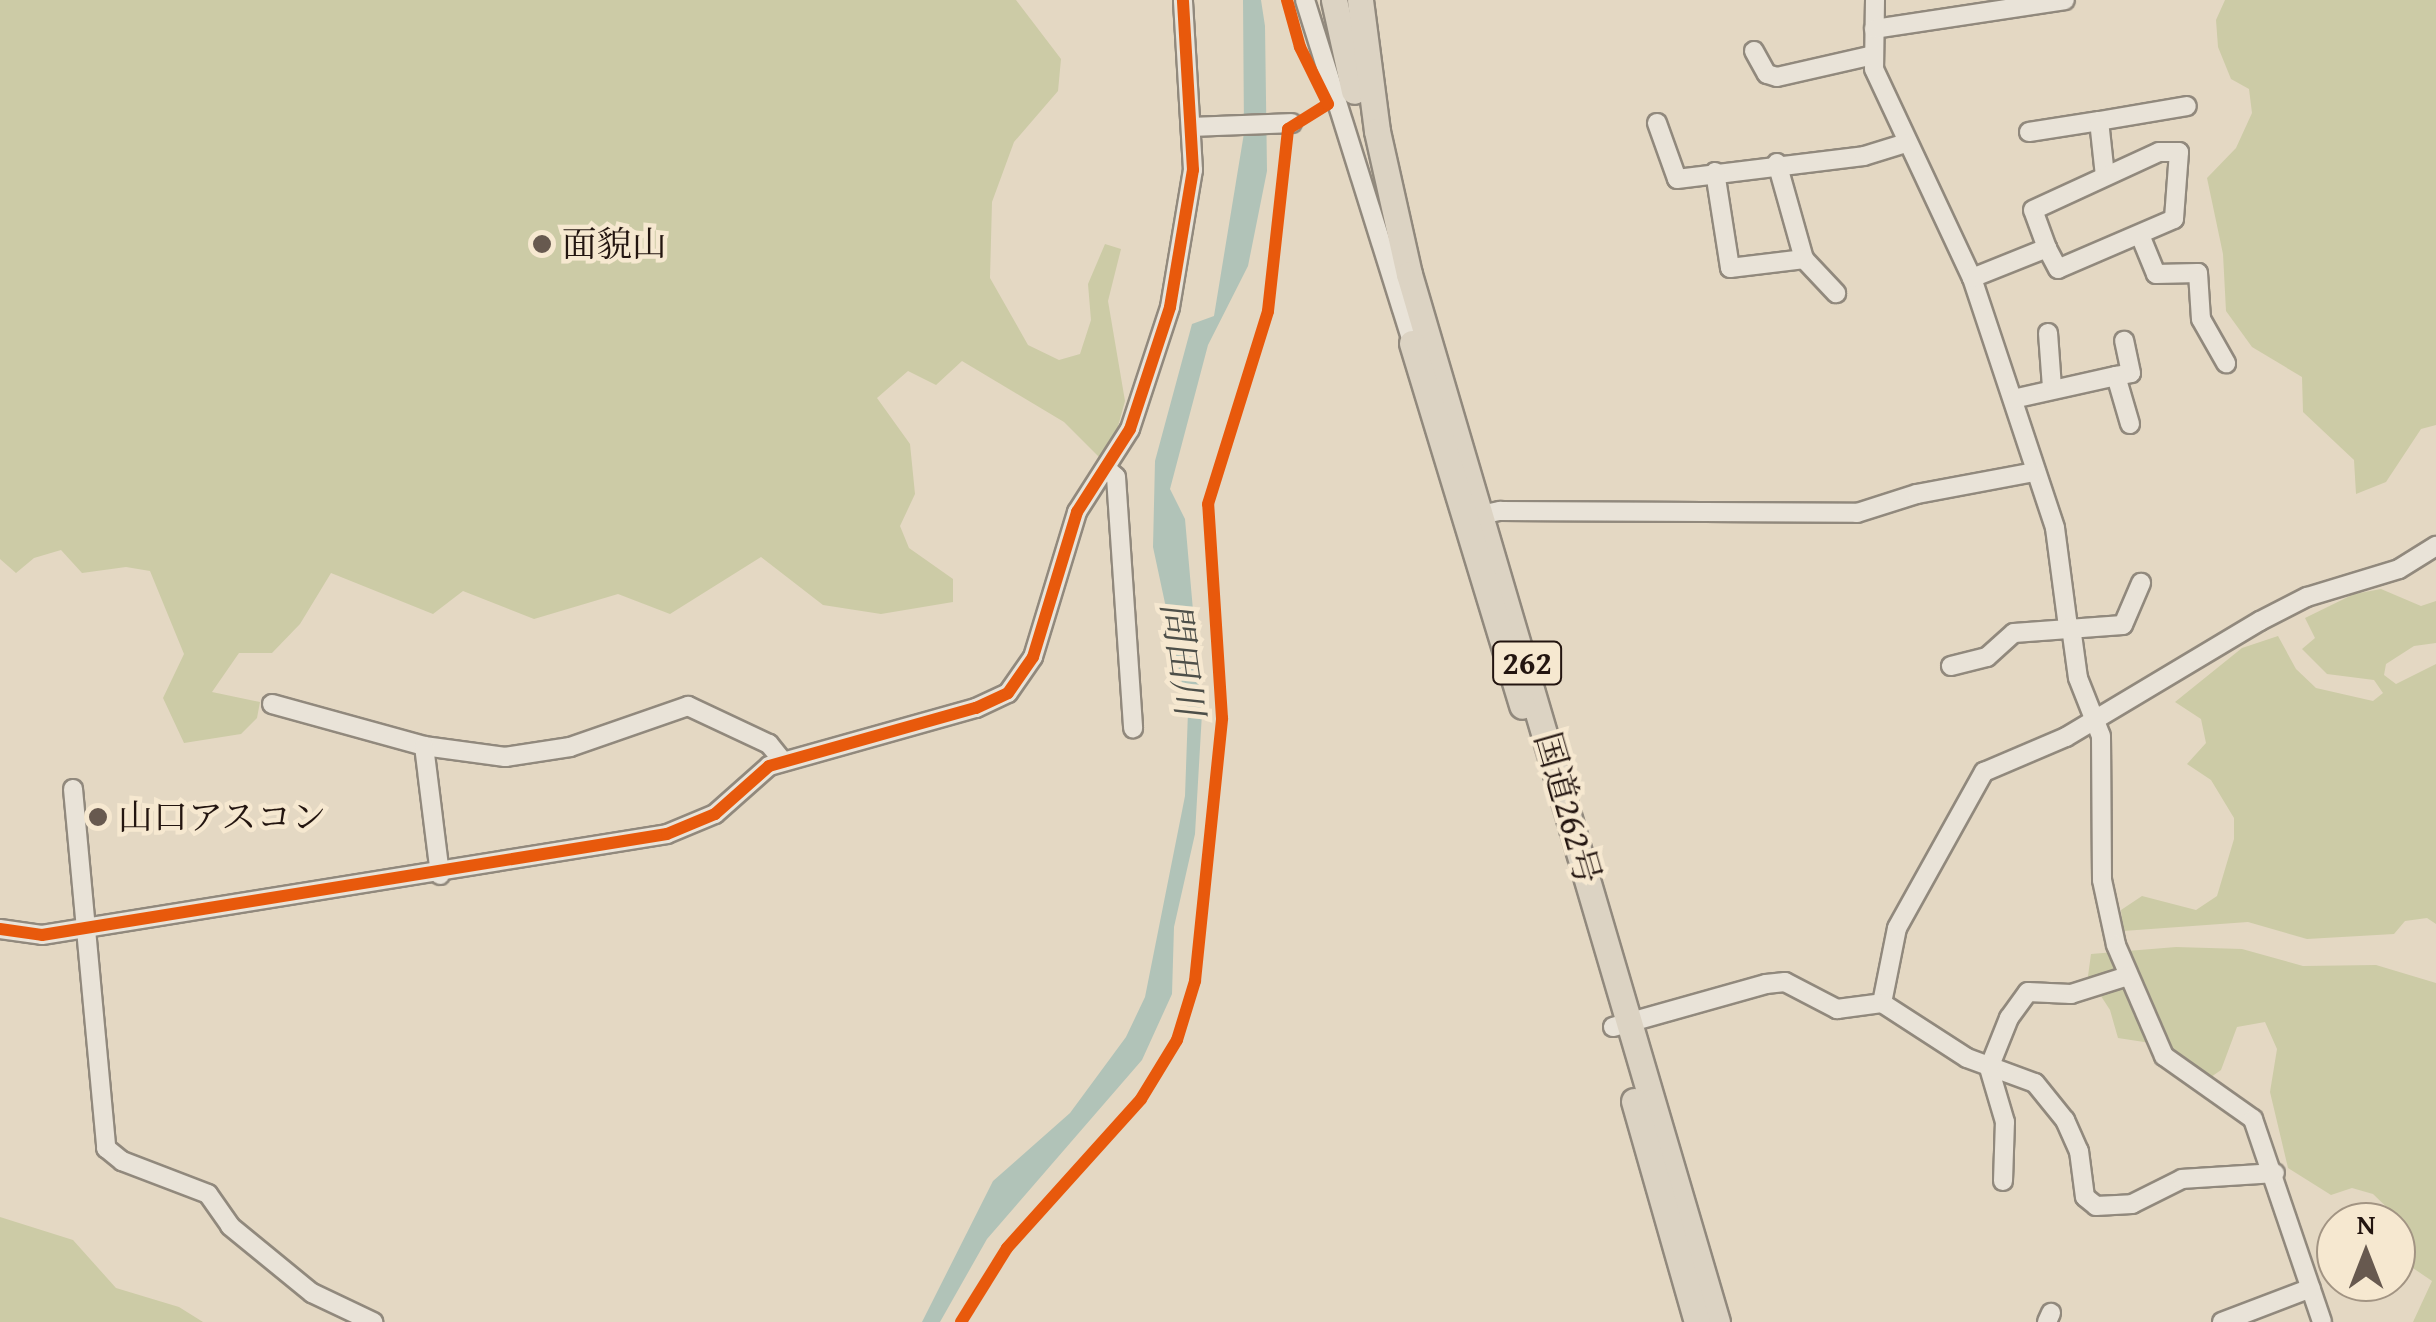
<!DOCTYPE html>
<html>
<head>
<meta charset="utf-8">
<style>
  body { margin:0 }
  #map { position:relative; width:2436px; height:1322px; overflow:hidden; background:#e4d8c3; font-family:"Gentium Book Plus","Noto Serif JP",serif }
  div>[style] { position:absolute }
  .green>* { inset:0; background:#cccba6 }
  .water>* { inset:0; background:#b1c3b8 }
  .roads { filter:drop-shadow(2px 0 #91897d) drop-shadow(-2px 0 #91897d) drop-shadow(0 2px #91897d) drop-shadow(0 -2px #91897d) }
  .minor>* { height:18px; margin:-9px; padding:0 9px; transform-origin:9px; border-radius:9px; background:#e9e3d8 }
  .highway>* { height:25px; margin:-12.5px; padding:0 12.5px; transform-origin:12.5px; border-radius:12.5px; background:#dcd3c3 }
  .cycleway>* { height:12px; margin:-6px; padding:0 6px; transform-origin:6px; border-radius:6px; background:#e8590c }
  .dots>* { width:28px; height:28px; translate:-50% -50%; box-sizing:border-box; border:5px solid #f6e8d0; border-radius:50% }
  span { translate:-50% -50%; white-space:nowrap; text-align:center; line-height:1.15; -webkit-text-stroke:9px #f6e8d0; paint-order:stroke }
  .shield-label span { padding:2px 8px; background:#f6e8d0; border:2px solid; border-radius:8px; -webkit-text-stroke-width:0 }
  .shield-label { font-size:32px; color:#231510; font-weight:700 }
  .poi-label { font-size:35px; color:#231510 }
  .left { translate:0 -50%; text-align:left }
  .street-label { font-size:35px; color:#231510 }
  .water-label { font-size:38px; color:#4d4f49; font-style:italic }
  .north { position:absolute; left:2316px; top:1202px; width:100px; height:100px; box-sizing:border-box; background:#f6e8d0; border:2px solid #a29483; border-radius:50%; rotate:0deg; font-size:28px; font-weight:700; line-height:40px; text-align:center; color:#231510 }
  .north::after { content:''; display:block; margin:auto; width:35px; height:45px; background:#67594f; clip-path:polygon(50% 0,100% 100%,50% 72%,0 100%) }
</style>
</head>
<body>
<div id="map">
  <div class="green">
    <div style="clip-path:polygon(0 0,1016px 0,1061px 59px,1058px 91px,1014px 142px,992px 202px,990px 278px,1028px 345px,1059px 360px,1080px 354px,1091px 320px,1088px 284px,1105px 244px,1121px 249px,1108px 301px,1125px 401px,1117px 430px,1101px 459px,1064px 422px,962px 361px,936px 385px,908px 371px,877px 398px,910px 444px,915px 494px,900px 526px,909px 548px,953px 579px,953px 602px,881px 614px,823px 605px,761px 557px,670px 614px,618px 594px,534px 619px,463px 591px,433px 614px,331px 573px,300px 624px,272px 653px,239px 653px,212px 692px,260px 702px,257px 718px,241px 734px,184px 743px,163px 698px,184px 654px,150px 571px,126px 567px,82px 573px,61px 550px,34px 558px,16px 573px,0 559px)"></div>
    <div style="clip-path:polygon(2225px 0,2436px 0,2436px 425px,2421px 429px,2386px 482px,2356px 494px,2354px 460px,2303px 412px,2302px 377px,2252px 347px,2226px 311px,2223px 254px,2207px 178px,2236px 148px,2252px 113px,2249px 89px,2231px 79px,2218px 47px,2216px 20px)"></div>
    <div style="clip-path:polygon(2381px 589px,2421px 606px,2436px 601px,2436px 643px,2414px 646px,2386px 664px,2384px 675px,2396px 684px,2436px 664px,2436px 924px,2427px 918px,2405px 921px,2394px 934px,2307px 939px,2248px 922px,2123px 931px,2121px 910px,2142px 896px,2196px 910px,2217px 896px,2234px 839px,2234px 818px,2211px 780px,2187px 764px,2206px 743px,2201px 719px,2175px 702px,2242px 648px,2278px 636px,2296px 669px,2316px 688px,2373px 701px,2383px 693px,2374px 680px,2327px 674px,2302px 649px,2315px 638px,2305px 618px,2354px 594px)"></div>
    <div style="clip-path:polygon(2176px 947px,2242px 949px,2303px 966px,2376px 965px,2436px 983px,2436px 1322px,2413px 1322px,2432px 1281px,2407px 1264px,2402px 1222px,2373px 1194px,2352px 1188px,2331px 1195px,2288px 1168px,2270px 1092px,2277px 1049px,2265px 1022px,2237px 1027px,2221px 1070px,2211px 1077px,2189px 1069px,2170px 1046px,2118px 1038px,2110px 1010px,2088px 976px,2091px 954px)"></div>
    <div style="clip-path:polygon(0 1217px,73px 1240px,116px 1288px,179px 1307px,203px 1322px,0 1322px)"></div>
  </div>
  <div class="water">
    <div style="clip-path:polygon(1243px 0,1261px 0,1265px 26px,1267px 171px,1248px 266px,1208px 345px,1170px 489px,1185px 519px,1202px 713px,1195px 834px,1174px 927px,1172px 994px,1142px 1060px,987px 1239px,940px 1322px,922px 1322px,993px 1181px,1070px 1113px,1126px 1037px,1145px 997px,1185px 796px,1188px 711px,1153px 547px,1155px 461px,1192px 324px,1214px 316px,1244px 133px)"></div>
  </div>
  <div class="roads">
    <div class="minor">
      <div style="left:1305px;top:0;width:358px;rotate:72.6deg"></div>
      <div style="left:1875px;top:0;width:69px;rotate:90.8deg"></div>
      <div style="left:1874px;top:69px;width:231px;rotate:64.9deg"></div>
      <div style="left:1972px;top:278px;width:263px;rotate:71.6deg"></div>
      <div style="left:2055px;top:528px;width:100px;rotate:82.5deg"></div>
      <div style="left:1874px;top:29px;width:193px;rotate:-8.6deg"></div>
      <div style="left:1754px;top:51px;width:26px;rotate:61deg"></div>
      <div style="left:1767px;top:74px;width:10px;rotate:17deg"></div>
      <div style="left:1777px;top:77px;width:99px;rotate:-12.8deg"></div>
      <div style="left:1657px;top:123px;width:59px;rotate:70.3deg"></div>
      <div style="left:1677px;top:179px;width:188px;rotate:-7deg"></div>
      <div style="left:1864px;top:156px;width:44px;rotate:-17.2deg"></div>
      <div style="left:1193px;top:127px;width:99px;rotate:-2.3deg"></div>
      <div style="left:2029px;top:132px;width:71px;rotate:-8.9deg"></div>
      <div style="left:1777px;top:163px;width:100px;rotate:74.3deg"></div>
      <div style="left:1804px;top:259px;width:47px;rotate:46.7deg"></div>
      <div style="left:1715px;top:172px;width:97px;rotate:81.1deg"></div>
      <div style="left:1730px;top:268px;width:75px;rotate:-6.9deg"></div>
      <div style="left:2105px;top:176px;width:55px;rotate:-96.2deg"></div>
      <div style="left:2099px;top:121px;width:89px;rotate:-9.7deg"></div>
      <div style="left:2140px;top:235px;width:42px;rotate:67.7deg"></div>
      <div style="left:2156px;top:274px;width:42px;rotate:-1.4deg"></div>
      <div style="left:2198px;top:273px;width:46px;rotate:86.3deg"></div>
      <div style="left:2201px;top:319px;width:51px;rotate:60.4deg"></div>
      <div style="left:1972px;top:278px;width:81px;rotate:-21.8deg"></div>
      <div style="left:2047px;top:248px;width:40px;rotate:-110.2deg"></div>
      <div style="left:2033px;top:210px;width:139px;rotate:-24.7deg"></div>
      <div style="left:2159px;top:152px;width:20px"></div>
      <div style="left:2179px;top:152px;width:67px;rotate:94.3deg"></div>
      <div style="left:2174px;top:219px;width:126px;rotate:156.7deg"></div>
      <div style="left:2058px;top:269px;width:24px;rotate:-118deg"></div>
      <div style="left:2048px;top:333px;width:54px;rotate:85.8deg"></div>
      <div style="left:2116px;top:376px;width:15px;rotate:-11deg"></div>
      <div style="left:2131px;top:373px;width:33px;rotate:-102deg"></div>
      <div style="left:2013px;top:399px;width:106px;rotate:-12.6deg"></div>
      <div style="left:2116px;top:376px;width:50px;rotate:73.7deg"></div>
      <div style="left:1107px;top:469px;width:12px;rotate:42deg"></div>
      <div style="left:1116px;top:477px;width:252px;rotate:86.1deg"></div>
      <div style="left:1471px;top:517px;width:30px;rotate:-12deg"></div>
      <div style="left:1500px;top:511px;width:357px;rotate:0.3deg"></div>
      <div style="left:1857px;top:513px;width:63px;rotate:-17.6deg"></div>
      <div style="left:1917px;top:494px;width:120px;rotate:-10.6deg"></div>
      <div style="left:2071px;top:627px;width:51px;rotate:82.2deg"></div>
      <div style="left:2078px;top:678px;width:62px;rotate:68.4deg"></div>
      <div style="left:2101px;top:736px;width:144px;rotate:89.6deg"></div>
      <div style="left:2102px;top:880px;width:66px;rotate:77.8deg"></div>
      <div style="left:2116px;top:945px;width:121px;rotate:66.6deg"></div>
      <div style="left:2164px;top:1056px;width:109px;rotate:35.3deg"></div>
      <div style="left:2253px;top:1119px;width:214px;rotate:71.2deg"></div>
      <div style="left:1951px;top:666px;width:37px;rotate:-14deg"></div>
      <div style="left:1987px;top:657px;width:36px;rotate:-42deg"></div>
      <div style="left:2014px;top:633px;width:109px;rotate:-4.2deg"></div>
      <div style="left:2123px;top:625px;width:46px;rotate:-66.8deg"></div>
      <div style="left:272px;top:704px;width:158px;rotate:15.4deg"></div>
      <div style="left:424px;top:746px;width:82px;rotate:7.7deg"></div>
      <div style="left:505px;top:757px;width:66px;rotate:-8.7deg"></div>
      <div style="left:570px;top:747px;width:125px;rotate:-19.2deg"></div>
      <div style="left:688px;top:706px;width:89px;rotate:25.1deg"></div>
      <div style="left:769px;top:744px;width:21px;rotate:51deg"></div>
      <div style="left:424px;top:746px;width:130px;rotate:82.9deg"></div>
      <div style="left:73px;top:789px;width:361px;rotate:84.7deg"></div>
      <div style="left:106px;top:1148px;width:21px;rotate:39deg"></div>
      <div style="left:122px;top:1161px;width:92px;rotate:21deg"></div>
      <div style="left:208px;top:1194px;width:39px;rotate:55deg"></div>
      <div style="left:230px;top:1226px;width:106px;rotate:39.3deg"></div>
      <div style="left:312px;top:1293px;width:68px;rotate:25.4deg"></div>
      <div style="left:0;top:929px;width:42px;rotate:8.1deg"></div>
      <div style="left:42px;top:935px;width:633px;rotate:-9.18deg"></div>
      <div style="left:667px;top:834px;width:52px;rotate:-22.6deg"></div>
      <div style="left:715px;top:814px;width:72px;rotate:-41.6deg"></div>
      <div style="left:769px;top:766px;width:215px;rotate:-15.7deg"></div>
      <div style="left:976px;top:708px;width:35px;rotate:-25deg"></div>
      <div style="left:1008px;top:693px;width:44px;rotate:-55.2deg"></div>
      <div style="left:1033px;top:657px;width:152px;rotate:-73.1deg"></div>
      <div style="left:1077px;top:512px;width:98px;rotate:-57.4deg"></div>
      <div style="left:1130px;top:429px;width:128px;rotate:-71.8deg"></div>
      <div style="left:1170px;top:307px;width:139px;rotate:-80.5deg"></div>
      <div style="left:1193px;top:170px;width:170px;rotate:-93.4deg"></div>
      <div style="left:1882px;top:1003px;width:76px;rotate:-78.7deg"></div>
      <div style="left:1897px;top:928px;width:179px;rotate:-60.9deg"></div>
      <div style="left:1984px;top:772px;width:89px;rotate:-23.1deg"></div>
      <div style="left:2066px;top:737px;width:226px;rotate:-30.9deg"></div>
      <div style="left:2260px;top:621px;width:53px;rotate:-27.1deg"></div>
      <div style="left:2307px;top:597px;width:96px;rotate:-16.9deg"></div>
      <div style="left:2399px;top:569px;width:44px;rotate:-31.9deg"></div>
      <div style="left:1613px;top:1027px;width:159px;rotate:-15.7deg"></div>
      <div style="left:1766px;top:984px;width:19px;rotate:-6deg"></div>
      <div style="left:1785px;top:982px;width:59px;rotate:27.4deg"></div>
      <div style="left:1837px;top:1009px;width:45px;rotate:-7.6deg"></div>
      <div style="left:1882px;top:1003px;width:101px;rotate:32.9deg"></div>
      <div style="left:1967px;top:1058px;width:72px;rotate:20.2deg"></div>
      <div style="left:2035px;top:1083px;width:48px;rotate:51deg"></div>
      <div style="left:2065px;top:1120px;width:34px;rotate:66deg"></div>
      <div style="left:2079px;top:1151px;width:46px;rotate:82.6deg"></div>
      <div style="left:2085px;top:1197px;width:14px;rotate:39deg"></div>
      <div style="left:2096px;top:1206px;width:36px;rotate:-3deg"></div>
      <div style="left:2132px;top:1204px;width:56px;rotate:-26.6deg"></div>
      <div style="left:2182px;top:1179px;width:93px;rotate:-3.7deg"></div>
      <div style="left:2003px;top:1181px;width:59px;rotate:-88.1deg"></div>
      <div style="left:2005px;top:1122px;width:56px;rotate:-106.5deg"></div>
      <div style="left:1989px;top:1068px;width:54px;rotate:-68.2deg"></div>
      <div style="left:2009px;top:1018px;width:32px;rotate:-54deg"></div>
      <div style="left:2028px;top:992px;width:43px;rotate:2.7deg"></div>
      <div style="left:2071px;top:994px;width:60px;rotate:-17.5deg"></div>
      <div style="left:2047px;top:1322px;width:10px;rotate:-66deg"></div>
      <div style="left:2222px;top:1322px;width:95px;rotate:-20.9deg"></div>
    </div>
    <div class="highway">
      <div style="left:1334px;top:0;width:93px;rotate:77.6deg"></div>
      <div style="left:1360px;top:0;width:132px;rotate:82.6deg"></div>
      <div style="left:1377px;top:131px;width:147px;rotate:77.4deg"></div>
      <div style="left:1409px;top:274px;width:1092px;rotate:73.62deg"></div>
      <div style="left:1412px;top:343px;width:379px;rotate:73.1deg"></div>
      <div style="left:1634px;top:1101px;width:230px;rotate:74.1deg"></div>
    </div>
  </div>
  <div class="cycleway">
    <div style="left:0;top:929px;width:42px;rotate:8.1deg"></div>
    <div style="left:42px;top:935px;width:633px;rotate:-9.18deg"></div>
    <div style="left:667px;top:834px;width:52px;rotate:-22.6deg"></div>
    <div style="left:715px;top:814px;width:72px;rotate:-41.6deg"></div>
    <div style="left:769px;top:766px;width:215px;rotate:-15.7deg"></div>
    <div style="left:976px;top:708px;width:35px;rotate:-25deg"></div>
    <div style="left:1008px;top:693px;width:44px;rotate:-55.2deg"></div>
    <div style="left:1033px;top:657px;width:152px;rotate:-73.1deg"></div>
    <div style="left:1077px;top:512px;width:98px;rotate:-57.4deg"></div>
    <div style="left:1130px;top:429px;width:128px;rotate:-71.8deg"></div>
    <div style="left:1170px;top:307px;width:139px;rotate:-80.5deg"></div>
    <div style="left:1193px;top:170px;width:170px;rotate:-93.4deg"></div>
    <div style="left:961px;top:1322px;width:87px;rotate:-58.1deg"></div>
    <div style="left:1007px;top:1248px;width:200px;rotate:-48deg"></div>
    <div style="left:1141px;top:1099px;width:69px;rotate:-58.6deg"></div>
    <div style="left:1177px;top:1040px;width:62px;rotate:-73deg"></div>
    <div style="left:1195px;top:981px;width:264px;rotate:-84.1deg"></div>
    <div style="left:1222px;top:718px;width:214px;rotate:-93.7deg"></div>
    <div style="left:1208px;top:504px;width:202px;rotate:-72.7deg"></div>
    <div style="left:1268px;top:311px;width:183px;rotate:-83.7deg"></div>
    <div style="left:1288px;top:129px;width:47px;rotate:-32deg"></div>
    <div style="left:1328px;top:104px;width:64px;rotate:-116.2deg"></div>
    <div style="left:1300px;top:47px;width:49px;rotate:-105.5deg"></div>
  </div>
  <div class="dots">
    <div style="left:542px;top:244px;background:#67594f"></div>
    <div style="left:98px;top:817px;background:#67594f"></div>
  </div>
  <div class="shield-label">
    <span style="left:1527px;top:663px">262</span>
  </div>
  <div class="poi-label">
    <span class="left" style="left:562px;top:244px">面貌山</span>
    <span class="left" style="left:118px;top:817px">山口アスコン</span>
  </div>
  <div class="street-label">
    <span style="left:1568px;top:808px;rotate:74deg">国道262号</span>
  </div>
  <div class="water-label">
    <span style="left:1183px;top:659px;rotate:82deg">問田川</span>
  </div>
  <div class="north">N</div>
</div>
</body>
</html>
